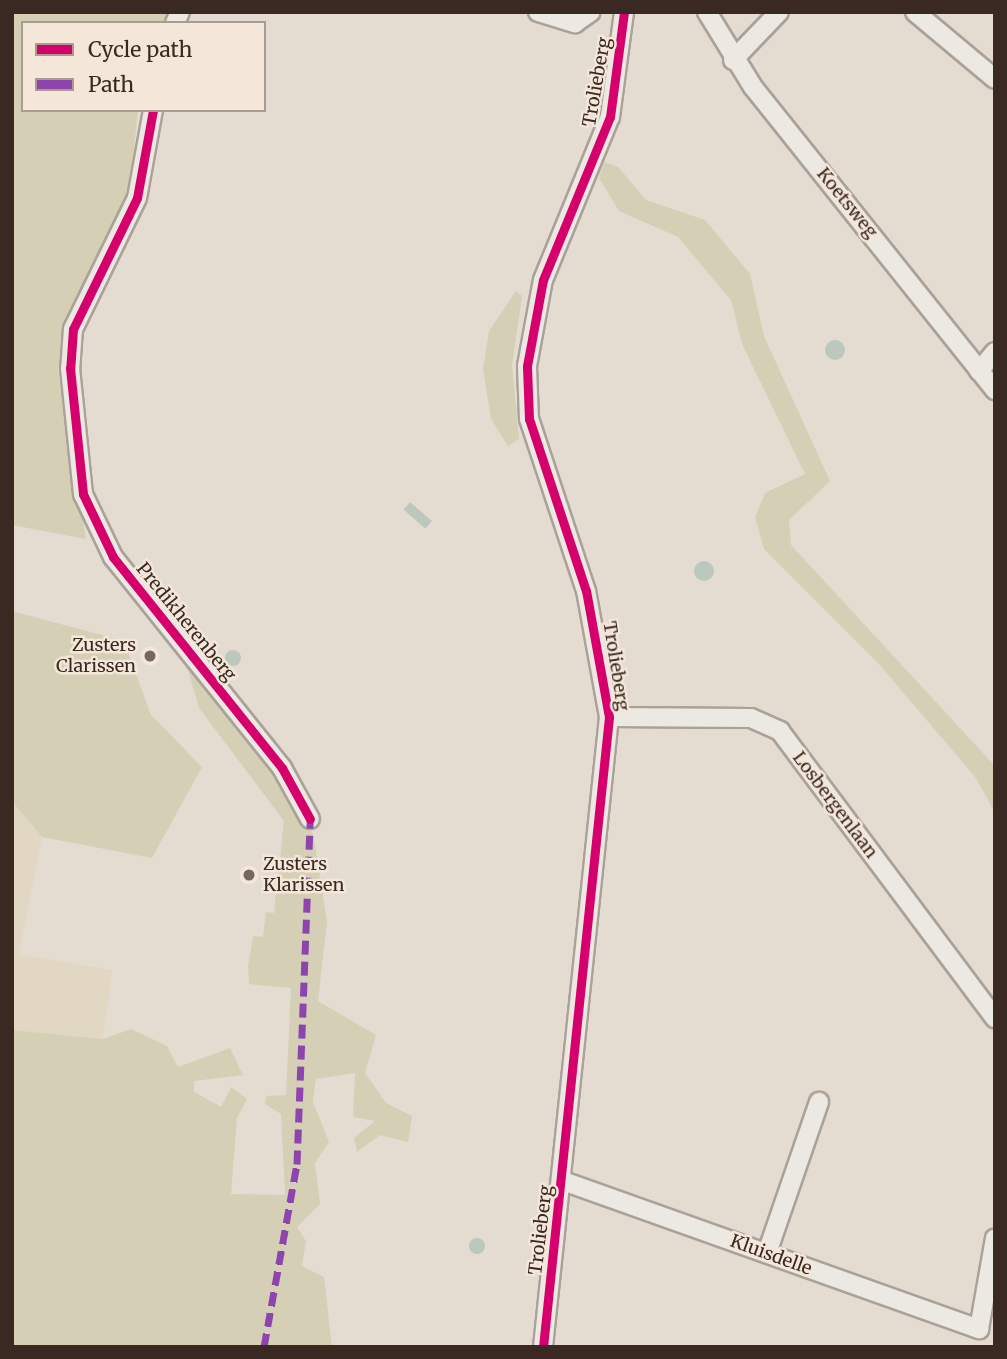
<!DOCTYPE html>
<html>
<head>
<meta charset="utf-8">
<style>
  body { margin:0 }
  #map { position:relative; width:1007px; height:1359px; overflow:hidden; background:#e4dbd1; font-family:Merriweather,serif }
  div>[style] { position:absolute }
  .farmland>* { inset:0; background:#e2d7c3 }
  .green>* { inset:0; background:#d5d0b5 }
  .water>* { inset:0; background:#bbc8be; transform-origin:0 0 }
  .round { border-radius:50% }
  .roads { filter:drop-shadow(2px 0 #aaa199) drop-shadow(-2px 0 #aaa199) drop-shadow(0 2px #aaa199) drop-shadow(0 -2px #aaa199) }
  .minor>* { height:18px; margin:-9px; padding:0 9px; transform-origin:9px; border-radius:9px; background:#ece8e2 }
  .quiet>* { height:7px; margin-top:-3.5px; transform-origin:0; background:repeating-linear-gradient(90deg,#8e44ad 0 14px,transparent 0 21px) }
  .cycleway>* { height:9px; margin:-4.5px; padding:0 4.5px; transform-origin:4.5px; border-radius:4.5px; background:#d6006c }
  .dots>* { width:19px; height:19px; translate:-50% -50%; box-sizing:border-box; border:4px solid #f4e7d9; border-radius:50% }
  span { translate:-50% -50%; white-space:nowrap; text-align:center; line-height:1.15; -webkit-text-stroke:5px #f4e7d9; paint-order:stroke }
  .street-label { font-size:18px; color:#392922 }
  .poi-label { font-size:18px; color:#392922 }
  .right { translate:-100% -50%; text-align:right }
  .left { translate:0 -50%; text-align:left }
  .frame { position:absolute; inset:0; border:14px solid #392922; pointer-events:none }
  .legend { position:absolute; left:21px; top:21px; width:245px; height:91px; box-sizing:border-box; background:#f4e7d9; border:2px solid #a99b90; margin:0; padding:9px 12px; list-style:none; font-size:21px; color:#392922 }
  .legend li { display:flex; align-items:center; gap:14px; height:35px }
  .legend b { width:35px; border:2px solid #a99b90 }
</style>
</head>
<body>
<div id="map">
  <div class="farmland">
    <div style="clip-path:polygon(12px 801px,42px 837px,19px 954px,112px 970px,103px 1039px,12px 1030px)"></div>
  </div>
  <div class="green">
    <div style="clip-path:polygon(12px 12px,170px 12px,163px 23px,23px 23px,23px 110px,138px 110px,130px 189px,69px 323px,58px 371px,86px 539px,12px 525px)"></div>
    <div style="clip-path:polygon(604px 162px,618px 167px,646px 200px,705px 220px,750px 274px,764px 336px,830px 481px,789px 520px,791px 545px,995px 766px,995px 813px,976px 778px,878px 663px,764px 549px,755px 517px,765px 493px,805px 474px,742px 344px,731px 300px,678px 237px,619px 211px,599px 178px)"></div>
    <div style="clip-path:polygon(516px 291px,522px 296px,512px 366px,519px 439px,508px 446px,491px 419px,483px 369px,489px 331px)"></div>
    <div style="clip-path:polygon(12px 611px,124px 641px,151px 715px,202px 767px,152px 858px,42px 837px,12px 801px)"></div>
    <div style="clip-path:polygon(186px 663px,299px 798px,314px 838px,327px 922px,318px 1001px,376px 1035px,365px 1073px,386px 1103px,412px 1116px,408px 1142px,380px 1135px,357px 1152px,354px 1138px,375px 1121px,353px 1117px,355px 1073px,316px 1079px,313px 1102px,329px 1142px,315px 1163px,320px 1204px,297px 1227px,306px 1241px,302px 1266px,324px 1277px,332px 1347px,12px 1347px,12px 1030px,103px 1039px,131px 1029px,167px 1046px,178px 1067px,230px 1048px,243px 1075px,194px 1081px,194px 1092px,221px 1107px,231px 1087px,247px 1099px,237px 1118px,231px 1194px,285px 1195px,281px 1114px,265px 1104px,266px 1096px,286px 1095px,291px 988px,249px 984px,248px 966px,253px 936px,263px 937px,266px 912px,274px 913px,284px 821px,199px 708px)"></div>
  </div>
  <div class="water">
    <div class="round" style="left:825px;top:340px;width:20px;height:20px"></div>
    <div style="left:410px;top:502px;width:29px;height:10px;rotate:41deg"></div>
    <div class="round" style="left:694px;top:561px;width:20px;height:20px"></div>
    <div class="round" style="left:225px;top:650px;width:16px;height:16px"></div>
    <div class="round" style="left:469px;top:1238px;width:16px;height:16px"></div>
  </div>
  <div class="roads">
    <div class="minor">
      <div style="left:538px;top:12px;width:39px;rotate:17deg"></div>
      <div style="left:575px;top:23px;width:19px;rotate:-35deg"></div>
      <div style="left:707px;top:12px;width:88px;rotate:58.5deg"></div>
      <div style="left:753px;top:87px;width:388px;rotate:51.4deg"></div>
      <div style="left:915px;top:12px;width:104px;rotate:39.9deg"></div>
      <div style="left:175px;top:23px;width:12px;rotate:-66deg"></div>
      <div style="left:733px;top:60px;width:66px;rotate:-46.2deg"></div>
      <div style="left:153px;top:110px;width:89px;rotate:100.3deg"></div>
      <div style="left:137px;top:198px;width:146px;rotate:116deg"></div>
      <div style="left:73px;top:329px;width:39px;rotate:94deg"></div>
      <div style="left:70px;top:368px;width:127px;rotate:84.1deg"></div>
      <div style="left:83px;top:494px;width:70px;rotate:64.5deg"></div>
      <div style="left:113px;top:557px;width:270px;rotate:51.3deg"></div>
      <div style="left:282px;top:768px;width:58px;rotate:61.2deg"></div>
      <div style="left:979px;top:371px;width:25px;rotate:-50deg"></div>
      <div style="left:609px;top:717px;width:142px;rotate:0.4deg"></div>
      <div style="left:751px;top:718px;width:32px;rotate:24deg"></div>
      <div style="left:780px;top:731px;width:359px;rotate:53.2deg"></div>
      <div style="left:563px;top:1181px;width:442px;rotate:19.6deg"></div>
      <div style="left:979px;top:1329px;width:92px;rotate:-80deg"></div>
      <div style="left:767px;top:1253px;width:160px;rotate:-71deg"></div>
      <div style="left:543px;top:1347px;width:633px;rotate:-84.02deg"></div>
      <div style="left:609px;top:717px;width:128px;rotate:-100.3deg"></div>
      <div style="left:586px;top:591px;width:181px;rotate:-108.3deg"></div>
      <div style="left:529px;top:419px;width:53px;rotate:-92.2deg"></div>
      <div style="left:527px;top:366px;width:87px;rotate:-79.5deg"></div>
      <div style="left:543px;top:280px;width:176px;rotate:-67.7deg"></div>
      <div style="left:610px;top:117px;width:106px;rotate:-82.4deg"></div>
    </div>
  </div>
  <div class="quiet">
    <div style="left:264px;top:1347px;width:186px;rotate:-79.8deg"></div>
    <div style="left:297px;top:1164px;width:345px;rotate:-87.8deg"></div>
  </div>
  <div class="cycleway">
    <div style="left:153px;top:110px;width:89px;rotate:100.3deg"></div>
    <div style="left:137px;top:198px;width:146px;rotate:116deg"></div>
    <div style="left:73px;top:329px;width:39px;rotate:94deg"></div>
    <div style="left:70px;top:368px;width:127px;rotate:84.1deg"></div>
    <div style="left:83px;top:494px;width:70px;rotate:64.5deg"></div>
    <div style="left:113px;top:557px;width:270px;rotate:51.3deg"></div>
    <div style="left:282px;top:768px;width:58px;rotate:61.2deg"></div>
    <div style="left:543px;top:1347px;width:633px;rotate:-84.02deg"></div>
    <div style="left:609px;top:717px;width:128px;rotate:-100.3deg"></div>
    <div style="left:586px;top:591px;width:181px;rotate:-108.3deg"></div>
    <div style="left:529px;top:419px;width:53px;rotate:-92.2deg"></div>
    <div style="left:527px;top:366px;width:87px;rotate:-79.5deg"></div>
    <div style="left:543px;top:280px;width:176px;rotate:-67.7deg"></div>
    <div style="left:610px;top:117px;width:106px;rotate:-82.4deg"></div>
  </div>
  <div class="dots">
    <div style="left:150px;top:656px;background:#75675f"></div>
    <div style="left:249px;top:875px;background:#75675f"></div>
  </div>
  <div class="street-label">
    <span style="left:597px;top:82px;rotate:-80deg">Trolieberg</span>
    <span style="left:847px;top:203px;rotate:51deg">Koetsweg</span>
    <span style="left:186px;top:622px;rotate:51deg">Predikherenberg</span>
    <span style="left:616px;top:666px;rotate:81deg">Trolieberg</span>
    <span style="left:835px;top:805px;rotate:53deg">Losbergenlaan</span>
    <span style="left:541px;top:1230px;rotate:-83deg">Trolieberg</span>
    <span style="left:771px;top:1255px;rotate:20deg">Kluisdelle</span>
  </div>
  <div class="poi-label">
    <span class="right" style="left:136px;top:656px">Zusters<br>Clarissen</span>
    <span class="left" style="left:263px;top:875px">Zusters<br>Klarissen</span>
  </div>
  <div class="frame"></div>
  <ul class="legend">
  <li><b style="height:9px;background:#d6006c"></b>Cycle path</li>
  <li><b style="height:9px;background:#8e44ad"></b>Path</li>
  </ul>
</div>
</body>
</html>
